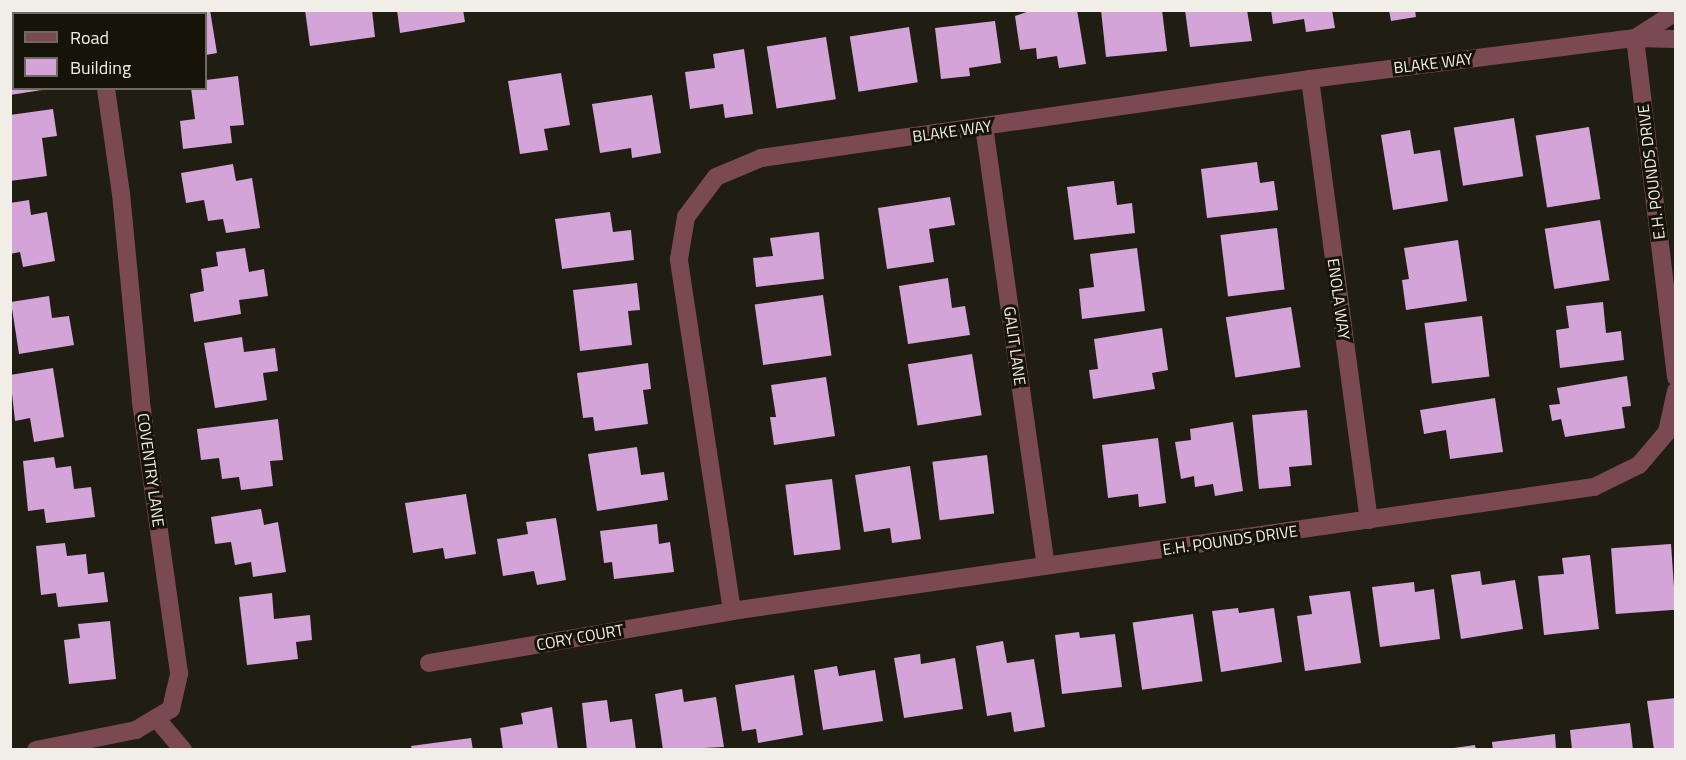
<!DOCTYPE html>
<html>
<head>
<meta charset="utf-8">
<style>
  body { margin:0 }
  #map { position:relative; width:1686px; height:760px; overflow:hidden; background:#201d12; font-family:"Titillium Web",sans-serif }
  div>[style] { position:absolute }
  .building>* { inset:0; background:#d4a4d9; transform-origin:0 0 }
  .minor>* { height:18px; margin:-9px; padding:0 9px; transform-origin:9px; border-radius:9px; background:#7b4a51 }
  span { translate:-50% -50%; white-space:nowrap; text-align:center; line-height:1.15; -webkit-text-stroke:6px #161309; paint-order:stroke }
  .street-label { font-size:16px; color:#f0eee6 }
  .frame { position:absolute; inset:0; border:12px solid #f0eee6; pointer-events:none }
  .legend { position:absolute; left:12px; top:12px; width:195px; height:78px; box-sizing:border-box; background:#161309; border:2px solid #6d6b61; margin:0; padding:8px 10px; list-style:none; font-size:18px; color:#f0eee6 }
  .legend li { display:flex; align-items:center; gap:12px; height:30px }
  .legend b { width:30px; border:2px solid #6d6b61 }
</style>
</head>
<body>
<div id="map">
  <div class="building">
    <div style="clip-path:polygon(180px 10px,210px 10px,217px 53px,206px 55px,206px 14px,170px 14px)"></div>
    <div style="clip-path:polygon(305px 10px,372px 10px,375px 37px,310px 46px)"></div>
    <div style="clip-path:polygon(397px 10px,463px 10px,465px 22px,400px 33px)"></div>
    <div style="clip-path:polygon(1032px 10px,1077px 10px,1086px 64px,1059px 68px,1057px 56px,1037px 59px,1036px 48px,1020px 50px,1015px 16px)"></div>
    <div style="clip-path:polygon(1101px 10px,1162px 10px,1167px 51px,1106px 57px)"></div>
    <div style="clip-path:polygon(1185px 10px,1247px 10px,1252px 41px,1190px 47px)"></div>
    <div style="clip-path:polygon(1271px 10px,1332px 10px,1335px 28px,1306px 32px,1304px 19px,1273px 24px)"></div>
    <div style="clip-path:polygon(1389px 10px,1415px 10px,1416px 17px,1391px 21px)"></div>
    <div style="clip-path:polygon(995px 21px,1001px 63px,969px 68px,970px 76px,941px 79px,935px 28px)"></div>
    <div style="clip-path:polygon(14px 27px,14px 88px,42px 90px,10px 95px)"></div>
    <div style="left:909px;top:27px;width:56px;height:60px;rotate:81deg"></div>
    <div style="left:826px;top:37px;width:63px;height:60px;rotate:81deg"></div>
    <div style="clip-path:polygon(744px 49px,753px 114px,725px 118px,723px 104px,690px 109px,685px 72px,715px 68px,713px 54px)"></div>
    <div style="clip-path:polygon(561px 73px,570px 125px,544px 129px,548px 150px,520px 154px,508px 81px)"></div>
    <div style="clip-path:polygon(238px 76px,244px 125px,230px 126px,232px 143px,183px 149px,180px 121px,195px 119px,191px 88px,206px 88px,206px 80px)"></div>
    <div style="clip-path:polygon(652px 95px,661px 153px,632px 158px,631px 148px,600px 153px,592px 104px)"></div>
    <div style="clip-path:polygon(53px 109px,57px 136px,42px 138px,47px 176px,10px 181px,10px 115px)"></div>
    <div style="left:1514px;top:118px;width:59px;height:61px;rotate:81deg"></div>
    <div style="left:1589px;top:127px;width:73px;height:54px;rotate:81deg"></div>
    <div style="clip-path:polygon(1410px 130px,1414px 154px,1440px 150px,1448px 201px,1393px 210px,1381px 135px)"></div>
    <div style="clip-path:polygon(1257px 162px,1260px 183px,1274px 181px,1278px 210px,1207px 218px,1201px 169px)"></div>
    <div style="clip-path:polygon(233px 164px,236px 181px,252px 178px,260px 228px,226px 233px,223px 219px,208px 221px,204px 200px,186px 203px,181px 173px)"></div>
    <div style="clip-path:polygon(1114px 181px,1117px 205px,1132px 203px,1135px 233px,1074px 240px,1067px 187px)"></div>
    <div style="clip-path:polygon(950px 197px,955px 225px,929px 229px,934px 262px,887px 269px,878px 208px)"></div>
    <div style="clip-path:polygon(29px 200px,31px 215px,47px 212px,55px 261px,23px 267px,20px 252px,10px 254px,10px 203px)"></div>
    <div style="clip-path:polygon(610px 212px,613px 232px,631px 230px,634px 260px,562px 269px,555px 219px)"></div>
    <div style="left:1600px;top:220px;width:61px;height:56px;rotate:81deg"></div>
    <div style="left:1277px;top:228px;width:62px;height:57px;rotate:83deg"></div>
    <div style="clip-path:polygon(819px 232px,824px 279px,756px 287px,753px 258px,773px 256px,770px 238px)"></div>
    <div style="clip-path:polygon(1458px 240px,1467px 301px,1406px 310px,1402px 280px,1409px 279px,1404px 248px)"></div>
    <div style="clip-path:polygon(245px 248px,249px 272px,264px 269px,268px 296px,239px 300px,241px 314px,194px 322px,190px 294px,204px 291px,201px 269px,218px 266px,216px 252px)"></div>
    <div style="clip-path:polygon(1137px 248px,1145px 311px,1082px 319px,1079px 289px,1094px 287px,1090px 254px)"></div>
    <div style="clip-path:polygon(948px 278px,952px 308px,965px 306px,970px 335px,908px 344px,899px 286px)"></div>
    <div style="clip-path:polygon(637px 283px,640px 310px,628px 311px,632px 345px,580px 351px,573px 290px)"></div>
    <div style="left:823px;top:295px;width:61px;height:69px;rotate:82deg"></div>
    <div style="clip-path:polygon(49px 296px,52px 318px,69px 316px,74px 345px,19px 354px,11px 302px)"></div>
    <div style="clip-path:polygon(1603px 302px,1606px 333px,1621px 331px,1624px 360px,1560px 368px,1556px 330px,1569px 328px,1566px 306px)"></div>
    <div style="left:1291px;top:307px;width:61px;height:66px;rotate:81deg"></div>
    <div style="left:1482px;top:316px;width:61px;height:58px;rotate:83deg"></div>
    <div style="clip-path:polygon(1162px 328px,1168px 370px,1152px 373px,1155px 389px,1093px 399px,1089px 370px,1098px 369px,1094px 339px)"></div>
    <div style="clip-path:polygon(242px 337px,244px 352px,275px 348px,278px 371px,263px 373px,267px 400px,215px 408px,204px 343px)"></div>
    <div style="left:972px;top:354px;width:62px;height:65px;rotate:81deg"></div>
    <div style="clip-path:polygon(648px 363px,651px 389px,643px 390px,648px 424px,595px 431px,593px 417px,583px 418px,577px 373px)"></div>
    <div style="clip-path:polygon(53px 368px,64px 437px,34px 442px,30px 418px,15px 421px,10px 375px)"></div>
    <div style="clip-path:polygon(1627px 376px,1631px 406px,1622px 407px,1625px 428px,1565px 437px,1561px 419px,1552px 421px,1549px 405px,1560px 404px,1557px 388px)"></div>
    <div style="clip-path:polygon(826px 377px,835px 436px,774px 445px,770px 417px,776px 417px,771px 385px)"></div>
    <div style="clip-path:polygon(1495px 398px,1503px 452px,1450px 459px,1446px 430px,1424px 434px,1420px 410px)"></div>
    <div style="clip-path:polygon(1307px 410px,1312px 465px,1289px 467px,1291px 486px,1259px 489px,1252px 415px)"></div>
    <div style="clip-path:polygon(278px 419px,283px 460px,270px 461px,273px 486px,241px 490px,239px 477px,222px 479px,219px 458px,201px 460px,197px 429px)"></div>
    <div style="clip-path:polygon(1233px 422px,1243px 491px,1215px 496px,1213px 484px,1195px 487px,1194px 476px,1181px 479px,1175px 442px,1191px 440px,1190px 429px)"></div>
    <div style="clip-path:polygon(1158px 438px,1166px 503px,1139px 507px,1138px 494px,1108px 498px,1102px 445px)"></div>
    <div style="clip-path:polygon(637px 447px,641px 475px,664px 472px,668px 500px,597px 511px,588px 454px)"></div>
    <div style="left:987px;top:455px;width:59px;height:55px;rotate:83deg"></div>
    <div style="clip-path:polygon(54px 457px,56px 468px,71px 466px,74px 489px,91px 487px,95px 517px,46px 523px,44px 509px,28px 511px,23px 461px)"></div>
    <div style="clip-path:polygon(910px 466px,921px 539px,892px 543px,890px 528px,864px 532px,855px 475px)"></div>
    <div style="left:832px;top:479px;width:71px;height:47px;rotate:83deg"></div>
    <div style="clip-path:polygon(466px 494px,476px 554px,445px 559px,443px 548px,413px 553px,405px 503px)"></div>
    <div style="clip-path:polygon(261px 509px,264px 525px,278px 522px,286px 572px,253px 577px,251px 562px,235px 565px,231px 542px,215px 544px,211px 517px)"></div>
    <div style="clip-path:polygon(556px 518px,566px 580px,537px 585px,534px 571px,503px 576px,497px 539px,528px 534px,526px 522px)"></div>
    <div style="clip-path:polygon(657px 524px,659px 544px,670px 542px,674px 572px,614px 579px,612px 562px,604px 563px,600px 531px)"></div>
    <div style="clip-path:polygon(65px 543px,67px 556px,86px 554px,88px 574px,104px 572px,108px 602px,58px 607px,56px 593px,41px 595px,36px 546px)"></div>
    <div style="left:1671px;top:544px;width:66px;height:60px;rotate:86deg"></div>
    <div style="clip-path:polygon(1590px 555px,1599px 629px,1544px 635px,1538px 576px,1564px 574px,1562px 558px)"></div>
    <div style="clip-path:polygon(1480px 571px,1482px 585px,1515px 580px,1523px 629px,1461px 639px,1451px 575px)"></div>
    <div style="clip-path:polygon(1414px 582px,1415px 592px,1434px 589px,1440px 639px,1380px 647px,1372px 587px)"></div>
    <div style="clip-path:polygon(1350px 591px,1361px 663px,1305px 671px,1297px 616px,1312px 614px,1309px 596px)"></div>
    <div style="clip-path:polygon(272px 593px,274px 619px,310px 615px,312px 640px,296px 642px,298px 659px,247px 665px,239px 597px)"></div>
    <div style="clip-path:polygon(1238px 608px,1239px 613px,1274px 608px,1282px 662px,1221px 672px,1212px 611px)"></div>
    <div style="left:1193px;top:614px;width:68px;height:61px;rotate:82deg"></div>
    <div style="clip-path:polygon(110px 621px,116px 679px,69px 684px,64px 640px,80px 638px,78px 624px)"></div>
    <div style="clip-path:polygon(1079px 632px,1080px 638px,1115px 634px,1122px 687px,1062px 694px,1055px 635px)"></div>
    <div style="clip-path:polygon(1003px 641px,1007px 663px,1034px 659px,1045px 727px,1014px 732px,1011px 712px,987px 716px,976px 646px)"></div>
    <div style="clip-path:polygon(920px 654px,921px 664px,955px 658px,963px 709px,904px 718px,894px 658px)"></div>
    <div style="clip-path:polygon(837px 666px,839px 676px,875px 670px,883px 721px,823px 730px,814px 670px)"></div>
    <div style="clip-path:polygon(794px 675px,803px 735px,758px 743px,756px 729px,742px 731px,735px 685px)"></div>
    <div style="clip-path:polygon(682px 689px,684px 702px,716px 697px,724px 747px,663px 750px,655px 694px)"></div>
    <div style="clip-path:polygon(1676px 698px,1676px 750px,1654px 750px,1647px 701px)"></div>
    <div style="clip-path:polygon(607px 700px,610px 722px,632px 719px,636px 750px,587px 750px,582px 703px)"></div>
    <div style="clip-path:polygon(552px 707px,558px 750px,503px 750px,500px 728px,523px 724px,521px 713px)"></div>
    <div style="clip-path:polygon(1630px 723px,1633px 750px,1572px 750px,1570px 730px)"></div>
    <div style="clip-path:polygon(1555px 734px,1556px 750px,1493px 750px,1492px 742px)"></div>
    <div style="clip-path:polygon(471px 738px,473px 750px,412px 750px,411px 746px)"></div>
    <div style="clip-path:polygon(1475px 745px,1476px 750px,1454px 750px,1454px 748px)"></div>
  </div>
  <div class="minor">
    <div style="left:95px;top:10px;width:4px;rotate:90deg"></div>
    <div style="left:1635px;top:38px;width:342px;rotate:83.1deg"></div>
    <div style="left:1635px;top:38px;width:49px;rotate:-32.4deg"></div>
    <div style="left:1310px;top:79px;width:445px;rotate:82.4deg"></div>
    <div style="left:984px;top:126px;width:444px;rotate:82deg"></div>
    <div style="left:732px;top:611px;width:356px;rotate:-98.6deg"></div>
    <div style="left:679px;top:259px;width:43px;rotate:-80.5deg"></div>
    <div style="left:686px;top:217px;width:50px;rotate:-53.1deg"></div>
    <div style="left:716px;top:177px;width:49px;rotate:-22.9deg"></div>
    <div style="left:761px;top:158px;width:555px;rotate:-8.19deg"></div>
    <div style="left:1310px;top:79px;width:328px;rotate:-7.2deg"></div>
    <div style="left:1635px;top:38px;width:41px;rotate:1.4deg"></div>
    <div style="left:429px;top:663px;width:307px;rotate:-9.7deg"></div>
    <div style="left:732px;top:611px;width:871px;rotate:-8.19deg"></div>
    <div style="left:1594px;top:487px;width:50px;rotate:-26.1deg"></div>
    <div style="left:1639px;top:465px;width:43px;rotate:-49.7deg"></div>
    <div style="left:1667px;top:432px;width:42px;rotate:-77.6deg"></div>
    <div style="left:156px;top:718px;width:42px;rotate:49.8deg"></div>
    <div style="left:36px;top:750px;width:102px;rotate:-11.3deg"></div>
    <div style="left:136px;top:730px;width:41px;rotate:-31deg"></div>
    <div style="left:171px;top:709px;width:37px;rotate:-77deg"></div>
    <div style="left:179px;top:673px;width:275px;rotate:-98deg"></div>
    <div style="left:141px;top:401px;width:208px;rotate:-95.5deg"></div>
    <div style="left:121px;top:194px;width:107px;rotate:-98.1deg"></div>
  </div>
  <div class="street-label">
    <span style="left:1433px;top:63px;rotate:-7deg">BLAKE WAY</span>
    <span style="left:952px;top:131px;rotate:-8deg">BLAKE WAY</span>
    <span style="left:1651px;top:172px;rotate:-97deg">E.H. POUNDS DRIVE</span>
    <span style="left:1339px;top:299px;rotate:82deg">ENOLA WAY</span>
    <span style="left:1015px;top:346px;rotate:82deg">GALIT LANE</span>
    <span style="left:151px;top:470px;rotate:82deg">COVENTRY LANE</span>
    <span style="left:1230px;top:540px;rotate:-8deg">E.H. POUNDS DRIVE</span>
    <span style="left:580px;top:637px;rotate:-10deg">CORY COURT</span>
  </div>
  <div class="frame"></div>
  <ul class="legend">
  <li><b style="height:8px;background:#7b4a51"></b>Road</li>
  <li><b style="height:16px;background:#d4a4d9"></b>Building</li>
  </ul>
</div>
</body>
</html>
